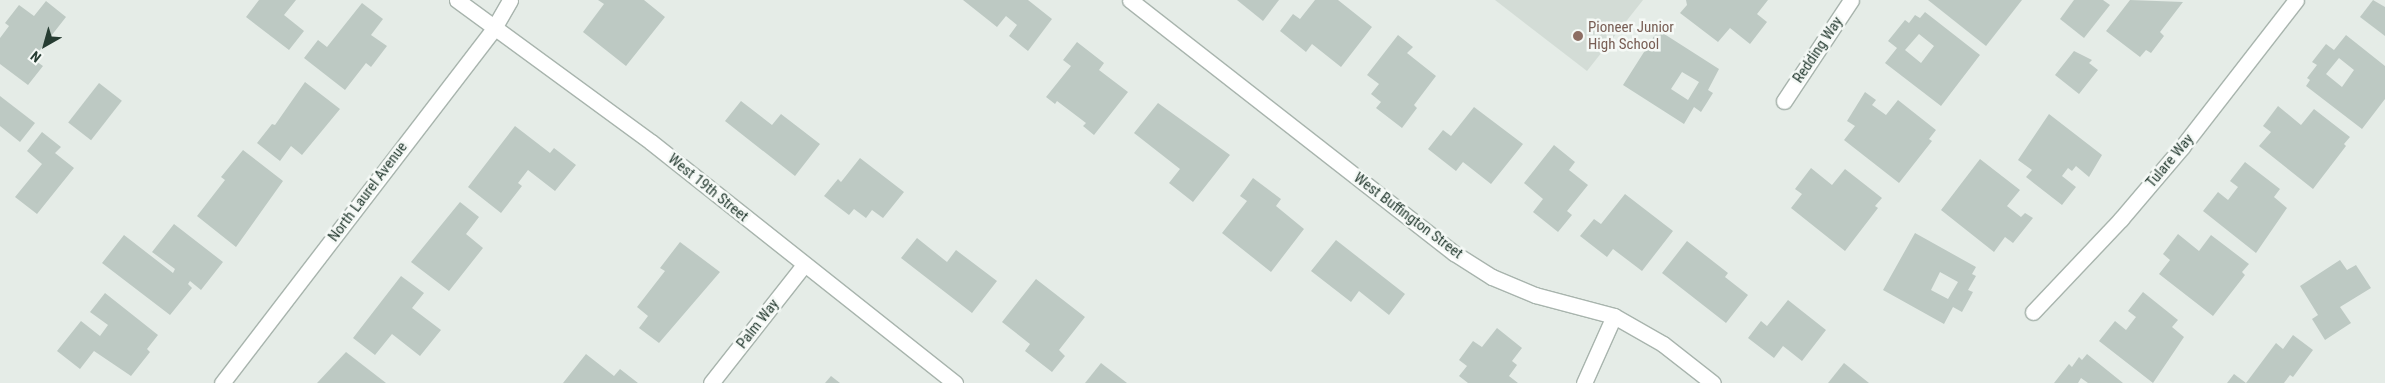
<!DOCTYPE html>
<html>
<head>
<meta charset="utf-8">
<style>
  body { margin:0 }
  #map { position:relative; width:2385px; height:383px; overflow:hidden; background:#e5ece7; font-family:"Roboto Condensed",sans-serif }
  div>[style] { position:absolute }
  .built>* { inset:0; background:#d3dcd6 }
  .building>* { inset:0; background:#bdc9c3; transform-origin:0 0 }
  .roads { filter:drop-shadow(1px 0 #a8b4ad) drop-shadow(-1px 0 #a8b4ad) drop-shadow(0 1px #a8b4ad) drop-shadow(0 -1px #a8b4ad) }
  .street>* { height:15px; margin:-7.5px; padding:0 7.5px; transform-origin:7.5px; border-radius:7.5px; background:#fff }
  .secondary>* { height:15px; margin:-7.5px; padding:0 7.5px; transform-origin:7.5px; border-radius:7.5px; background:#fff }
  .dots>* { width:14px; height:14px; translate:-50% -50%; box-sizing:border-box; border:2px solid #f5f9f6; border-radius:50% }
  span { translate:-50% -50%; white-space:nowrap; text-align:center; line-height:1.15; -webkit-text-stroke:5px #f5f9f6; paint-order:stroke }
  .education-label { font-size:15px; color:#785e54 }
  .left { translate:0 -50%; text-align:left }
  .street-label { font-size:15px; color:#263c32 }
  .north { position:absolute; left:20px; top:20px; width:50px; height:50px; -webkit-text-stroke:4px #f5f9f6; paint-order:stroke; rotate:218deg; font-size:14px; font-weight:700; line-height:20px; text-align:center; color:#263c32 }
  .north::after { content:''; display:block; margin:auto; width:18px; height:22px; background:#263c32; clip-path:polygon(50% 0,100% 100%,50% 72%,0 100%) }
</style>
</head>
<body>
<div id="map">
  <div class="built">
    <div style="clip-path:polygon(1495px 0,1643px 0,1587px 71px)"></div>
  </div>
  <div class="building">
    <div style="clip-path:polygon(259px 0,296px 0,284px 15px,304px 31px,289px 50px,246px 17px)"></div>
    <div style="clip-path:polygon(598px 0,644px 0,665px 17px,626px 66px,583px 32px,604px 4px)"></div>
    <div style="clip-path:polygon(963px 0,1028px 0,1052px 19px,1028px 51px,1009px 36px,1017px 25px,1006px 16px,997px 27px)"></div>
    <div style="clip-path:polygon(1237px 0,1279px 0,1263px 21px)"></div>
    <div style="clip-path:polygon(1315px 0,1338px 0,1372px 27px,1341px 67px,1312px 44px,1306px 52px,1280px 31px,1293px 14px,1300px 19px)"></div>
    <div style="clip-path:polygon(1686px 0,1768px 0,1757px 14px,1767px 22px,1750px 44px,1730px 28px,1718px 42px,1680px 13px,1687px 5px)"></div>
    <div style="clip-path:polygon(1928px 0,2022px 0,1986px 46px)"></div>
    <div style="clip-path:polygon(2074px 0,2103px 0,2110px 5px,2084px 38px,2060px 19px)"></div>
    <div style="clip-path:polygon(2130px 0,2183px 2px,2160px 32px,2164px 36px,2151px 53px,2146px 50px,2140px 57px,2106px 31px)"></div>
    <div style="clip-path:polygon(2373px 0,2385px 7px,2385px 36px,2360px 17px)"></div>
    <div style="clip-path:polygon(46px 1px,66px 17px,33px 59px,43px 66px,28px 85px,0 64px,0 38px,9px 26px,5px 23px,19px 5px,34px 16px)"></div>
    <div style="clip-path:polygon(362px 3px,383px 19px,371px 35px,387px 46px,371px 67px,366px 63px,345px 90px,304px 58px,318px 40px,327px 47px)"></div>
    <div style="clip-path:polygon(evenodd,1925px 12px,1980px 55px,1941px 106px,1885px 63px,1897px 48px,1888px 41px,1905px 20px,1909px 23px,1915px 15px,1920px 18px,1925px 12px,1919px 34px,1934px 46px,1921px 63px,1905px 50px,1919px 34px)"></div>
    <div style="clip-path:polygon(evenodd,1658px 30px,1719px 69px,1708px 90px,1713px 93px,1701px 112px,1694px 107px,1684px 124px,1623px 85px,1658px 30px,1682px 72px,1699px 82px,1688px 100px,1671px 89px,1682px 72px)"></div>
    <div style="clip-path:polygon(1398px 35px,1413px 47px,1407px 53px,1436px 76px,1414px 105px,1417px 108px,1402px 128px,1376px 108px,1381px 102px,1371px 94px,1379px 84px,1367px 75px)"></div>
    <div style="clip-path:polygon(evenodd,2346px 35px,2385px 66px,2385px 99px,2362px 129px,2306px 86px,2310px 80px,2307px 78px,2317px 65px,2312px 62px,2326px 44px,2334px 50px,2346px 35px,2339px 58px,2354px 70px,2342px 87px,2326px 74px,2339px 58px)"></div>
    <div style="clip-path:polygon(1077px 42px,1104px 63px,1099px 70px,1128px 92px,1094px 135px,1083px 126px,1086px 123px,1057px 101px,1055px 104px,1046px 97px,1071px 66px,1063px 60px)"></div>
    <div style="clip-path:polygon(2074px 51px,2092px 60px,2089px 63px,2098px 70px,2079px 94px,2055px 75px)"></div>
    <div style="clip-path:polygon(305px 82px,340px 109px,302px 155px,291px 146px,280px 161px,257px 143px,272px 124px,275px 125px)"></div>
    <div style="left:99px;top:83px;width:29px;height:50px;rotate:38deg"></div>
    <div style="clip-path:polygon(1865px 92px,1876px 100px,1872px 105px,1886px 115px,1898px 100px,1936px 130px,1929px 139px,1932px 141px,1899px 183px,1844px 140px,1855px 126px,1847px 121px)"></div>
    <div style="clip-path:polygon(0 96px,35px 123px,20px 142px,0 126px)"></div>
    <div style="clip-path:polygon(741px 101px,772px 125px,781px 114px,820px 144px,795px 176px,725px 121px)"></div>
    <div style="clip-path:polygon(1158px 103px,1230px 155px,1193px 202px,1169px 183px,1180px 169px,1134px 133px)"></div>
    <div style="clip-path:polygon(2278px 106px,2301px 125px,2314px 109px,2350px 137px,2344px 144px,2346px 146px,2313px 189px,2259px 146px,2271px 132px,2263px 126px)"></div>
    <div style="clip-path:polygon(1474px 107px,1523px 144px,1491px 184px,1463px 162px,1456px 171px,1428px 149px,1443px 130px,1451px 136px)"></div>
    <div style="clip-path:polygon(2049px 114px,2102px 155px,2089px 177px,2076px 166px,2072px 171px,2068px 168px,2062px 176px,2076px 187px,2062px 205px,2026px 177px,2032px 170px,2018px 160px)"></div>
    <div style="clip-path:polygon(515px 126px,550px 153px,554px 148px,576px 165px,555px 191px,528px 170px,518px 183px,522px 186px,501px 213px,468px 187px)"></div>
    <div style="clip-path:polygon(42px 132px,61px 147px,55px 153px,74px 168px,37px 214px,15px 197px,42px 164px,27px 151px)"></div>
    <div style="clip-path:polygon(1554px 145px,1575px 162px,1569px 170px,1588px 185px,1567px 211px,1572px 215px,1558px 232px,1533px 212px,1543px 199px,1524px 183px)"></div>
    <div style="clip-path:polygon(243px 150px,283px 181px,236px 247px,197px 216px,225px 180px,221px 177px)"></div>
    <div style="clip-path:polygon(860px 158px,904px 192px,883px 218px,872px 210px,866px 218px,854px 209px,849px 215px,824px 196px,838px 179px,841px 182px)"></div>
    <div style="clip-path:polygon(1980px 159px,2020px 190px,2007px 206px,2021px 217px,2025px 213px,2033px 218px,2013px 243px,2005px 237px,1994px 252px,1941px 210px)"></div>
    <div style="clip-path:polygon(2245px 162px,2280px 189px,2274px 197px,2287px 208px,2256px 253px,2203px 211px,2218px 192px,2228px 200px,2238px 187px,2230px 181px)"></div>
    <div style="clip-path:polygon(1811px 168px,1832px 185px,1845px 169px,1882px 198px,1875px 206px,1878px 208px,1845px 251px,1791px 208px,1802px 194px,1795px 189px)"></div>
    <div style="clip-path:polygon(1253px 178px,1281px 199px,1276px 206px,1304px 229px,1271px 272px,1222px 233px,1247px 201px,1240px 196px)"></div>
    <div style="clip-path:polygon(1625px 194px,1673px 231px,1642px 271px,1613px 249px,1607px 257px,1580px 236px,1594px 219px,1601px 224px)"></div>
    <div style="clip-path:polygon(460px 202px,479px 217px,466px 234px,483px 248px,449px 291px,411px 262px)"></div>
    <div style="clip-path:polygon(174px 224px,223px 262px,201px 290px,190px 281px,188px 284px,192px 288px,170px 315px,102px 263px,124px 235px,173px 273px,175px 269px,152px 252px)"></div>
    <div style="clip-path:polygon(evenodd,1915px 233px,1976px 267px,1972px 274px,1976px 276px,1968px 290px,1973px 292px,1962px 312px,1953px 307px,1944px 324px,1883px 290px,1915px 233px,1940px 272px,1958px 282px,1948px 299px,1931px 290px,1940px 272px)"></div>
    <div style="clip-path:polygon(2178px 234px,2199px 251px,2211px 235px,2249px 264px,2242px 272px,2245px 275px,2213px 316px,2159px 274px,2170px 260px,2163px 254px)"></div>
    <div style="clip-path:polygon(917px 238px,947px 262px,956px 250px,997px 281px,972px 313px,901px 258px)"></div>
    <div style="clip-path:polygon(1336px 240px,1405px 294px,1389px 315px,1359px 291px,1351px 302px,1311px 271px)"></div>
    <div style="clip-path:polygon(1687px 241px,1728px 273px,1725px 277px,1748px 295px,1726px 323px,1662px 273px)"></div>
    <div style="clip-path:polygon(680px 242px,720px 272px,659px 343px,639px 328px,648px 316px,637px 307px,665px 271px,660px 268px)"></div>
    <div style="clip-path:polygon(2340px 260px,2347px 270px,2356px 265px,2371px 288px,2340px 307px,2351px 323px,2325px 340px,2312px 319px,2318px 315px,2300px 286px)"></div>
    <div style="clip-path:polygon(401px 276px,424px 293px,412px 308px,441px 330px,420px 356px,392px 334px,375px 355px,353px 338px)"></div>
    <div style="clip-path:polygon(1036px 279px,1085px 317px,1059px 350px,1065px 356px,1052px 372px,1025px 351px,1030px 344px,1002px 322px)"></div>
    <div style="clip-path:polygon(2143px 292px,2178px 320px,2172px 327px,2184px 337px,2153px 383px,2099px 341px,2115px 321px,2126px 330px,2136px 317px,2128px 311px)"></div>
    <div style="clip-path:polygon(105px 293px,158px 335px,147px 349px,150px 352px,131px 376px,94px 351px,80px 369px,57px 351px,81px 321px,100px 336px,108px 325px,90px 312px)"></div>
    <div style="clip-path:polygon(1788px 300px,1826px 330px,1802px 361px,1783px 346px,1774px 358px,1748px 338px,1761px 321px,1767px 326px)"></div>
    <div style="clip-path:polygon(1497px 328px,1522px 348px,1512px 361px,1517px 365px,1509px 376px,1518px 383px,1468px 383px,1459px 376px,1467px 366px,1459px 360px,1473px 341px,1482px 347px)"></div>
    <div style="clip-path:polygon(2293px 335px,2313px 350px,2293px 377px,2290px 375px,2284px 383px,2227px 383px,2234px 374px,2246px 383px,2276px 343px,2283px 349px)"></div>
    <div style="clip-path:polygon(346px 352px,386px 383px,317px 383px)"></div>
    <div style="clip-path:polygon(586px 354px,614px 376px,620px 369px,638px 383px,563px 383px)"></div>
    <div style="clip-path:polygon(2087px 354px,2123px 383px,2088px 383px,2081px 378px,2078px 383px,2054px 383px,2069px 364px,2072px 367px,2079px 357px,2082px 360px)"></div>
    <div style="clip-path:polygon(1101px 363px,1127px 383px,1085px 383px)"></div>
    <div style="clip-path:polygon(1844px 363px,1869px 383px,1828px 383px)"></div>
    <div style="clip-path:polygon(831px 376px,840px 383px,825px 383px)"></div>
  </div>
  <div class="roads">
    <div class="street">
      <div style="left:1130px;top:0;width:411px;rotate:38deg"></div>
      <div style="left:1454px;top:253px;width:45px;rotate:32.3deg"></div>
      <div style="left:1492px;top:277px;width:47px;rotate:22.7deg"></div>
      <div style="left:1535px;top:295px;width:82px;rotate:14.9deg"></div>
      <div style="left:1614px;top:316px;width:56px;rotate:29.7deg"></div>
      <div style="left:1663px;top:344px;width:63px;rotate:38deg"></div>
      <div style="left:1784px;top:101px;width:121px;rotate:-56.4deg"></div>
      <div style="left:2033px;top:312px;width:128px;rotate:-46.6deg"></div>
      <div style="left:2121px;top:219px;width:94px;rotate:-49.7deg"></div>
      <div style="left:2182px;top:147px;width:186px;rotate:-52.2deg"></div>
      <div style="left:222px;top:383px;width:447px;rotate:-52.5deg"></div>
      <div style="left:494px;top:28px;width:32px;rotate:-60deg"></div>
      <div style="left:711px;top:383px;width:150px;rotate:-51.8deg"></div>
      <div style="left:1584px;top:383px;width:73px;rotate:-65.9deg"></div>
    </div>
    <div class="secondary">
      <div style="left:457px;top:0;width:240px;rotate:36.2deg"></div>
      <div style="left:651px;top:142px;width:388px;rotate:38.4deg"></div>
    </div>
  </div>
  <div class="dots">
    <div style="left:1578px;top:36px;background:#8d6e63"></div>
  </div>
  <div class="education-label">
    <span class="left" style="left:1588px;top:36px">Pioneer Junior<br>High School</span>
  </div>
  <div class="street-label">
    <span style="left:1818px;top:50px;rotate:-56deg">Redding Way</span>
    <span style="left:2170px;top:161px;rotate:-50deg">Tulare Way</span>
    <span style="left:708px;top:188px;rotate:39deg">West 19th Street</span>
    <span style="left:368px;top:192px;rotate:-53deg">North Laurel Avenue</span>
    <span style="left:1408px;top:216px;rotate:37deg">West Buffington Street</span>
    <span style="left:758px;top:324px;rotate:-52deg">Palm Way</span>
  </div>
  <div class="north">N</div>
</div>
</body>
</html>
